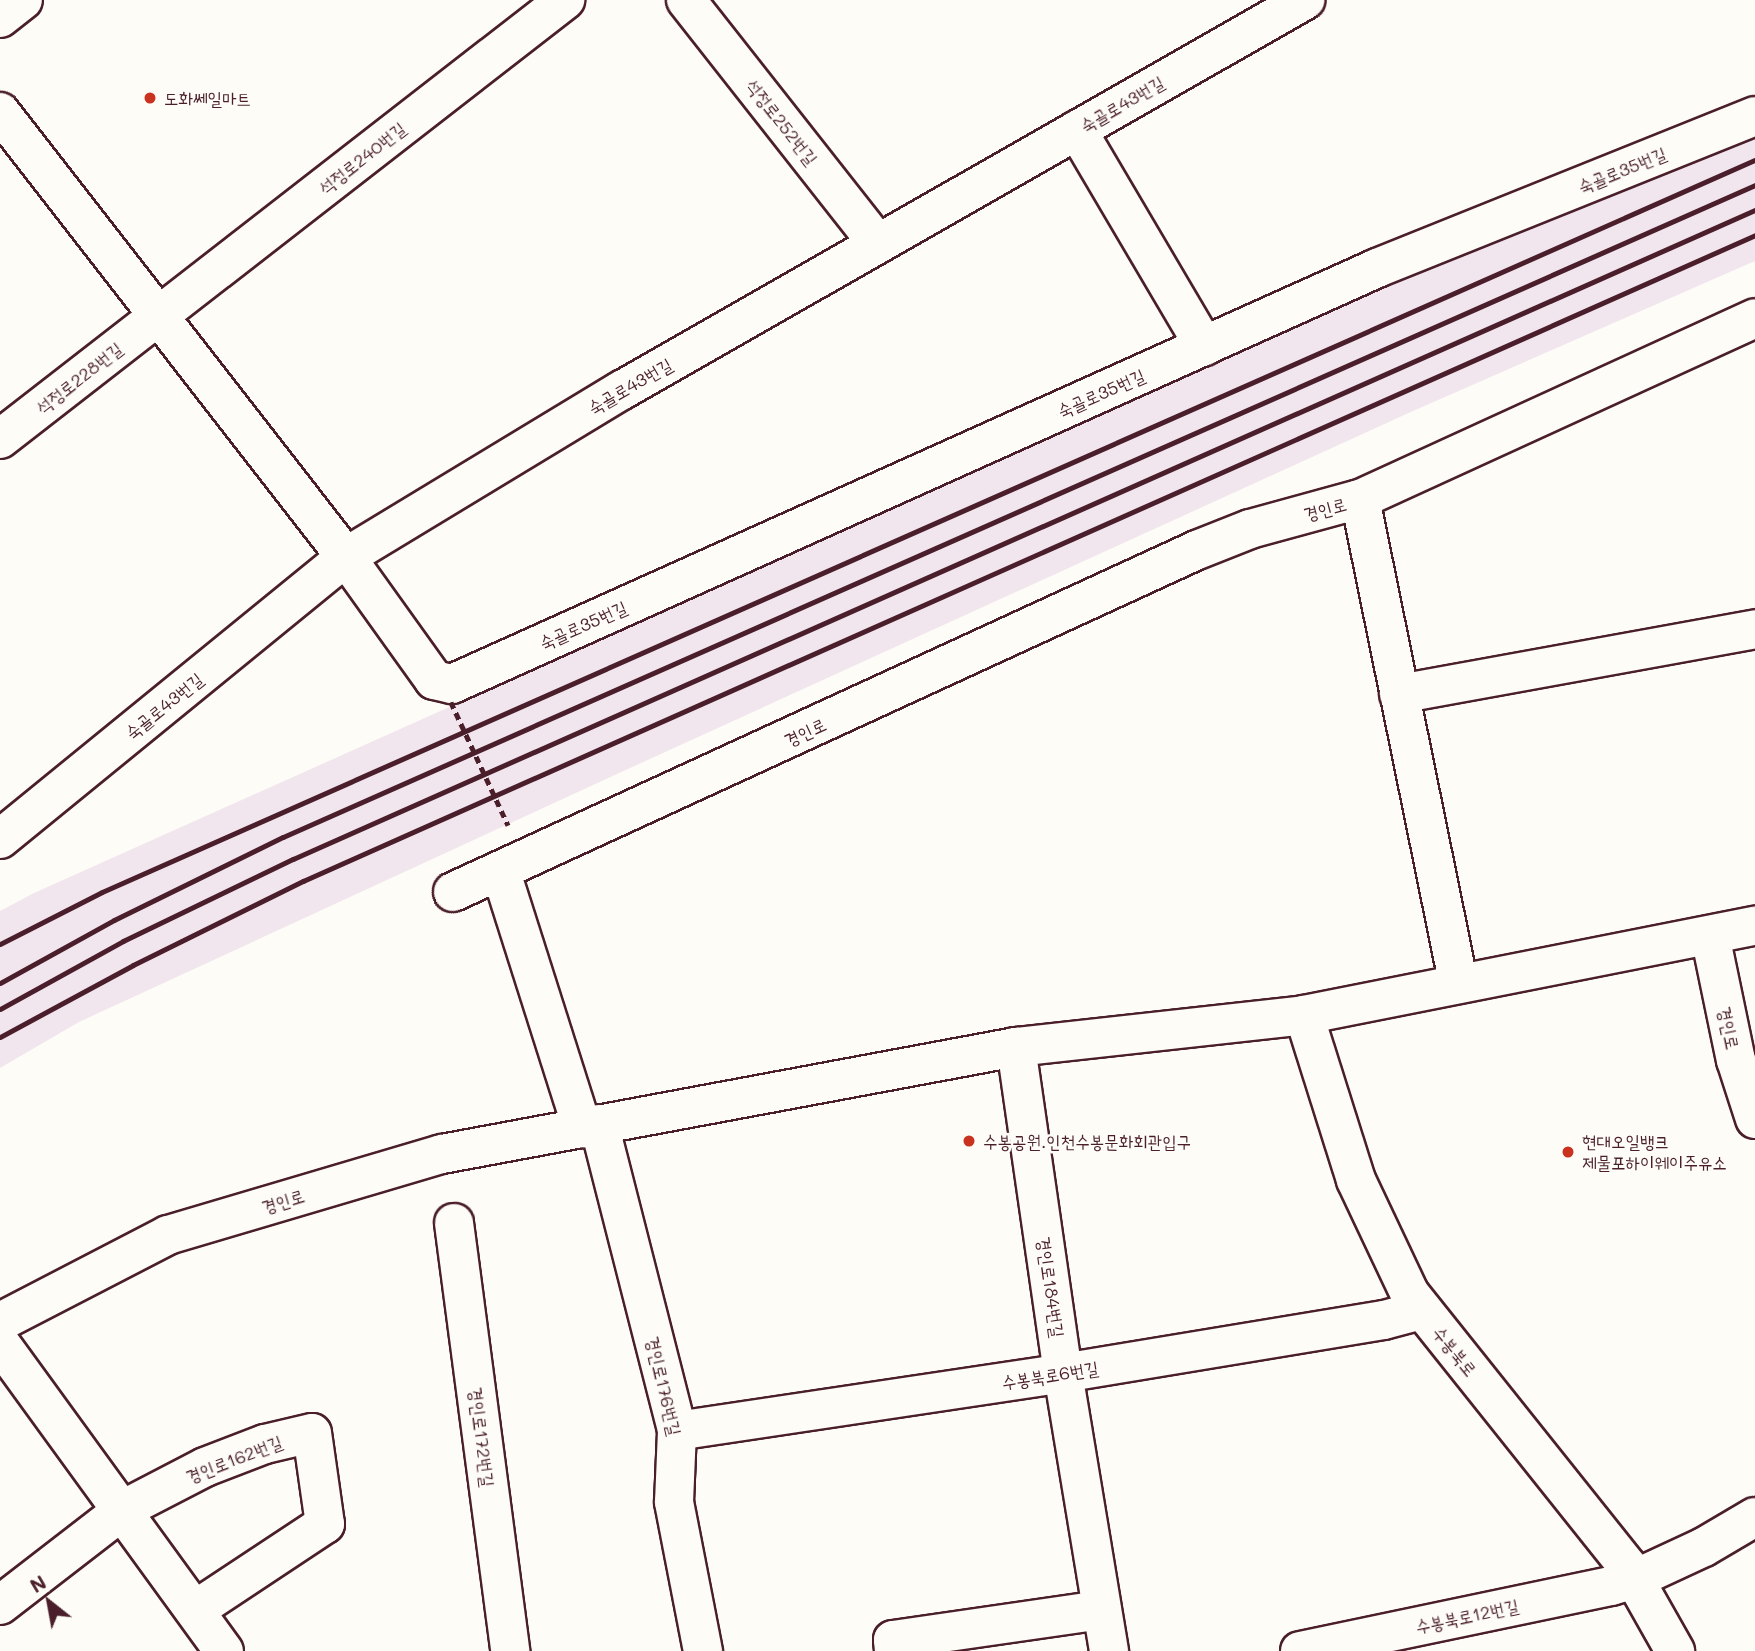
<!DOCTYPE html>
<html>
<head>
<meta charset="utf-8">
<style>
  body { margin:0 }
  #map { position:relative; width:1755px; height:1651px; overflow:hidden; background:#fdfcf7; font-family:Mali,"Poor Story",sans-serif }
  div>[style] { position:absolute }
  .built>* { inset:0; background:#f2e6ee }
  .roads { filter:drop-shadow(2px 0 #4a1f2b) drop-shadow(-2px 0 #4a1f2b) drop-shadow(0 2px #4a1f2b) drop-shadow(0 -2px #4a1f2b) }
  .minor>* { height:38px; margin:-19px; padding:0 19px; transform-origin:19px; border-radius:19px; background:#fdfcf7 }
  .major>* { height:38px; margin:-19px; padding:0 19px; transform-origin:19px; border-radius:19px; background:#fdfcf7 }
  .rail>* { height:5px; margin:-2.5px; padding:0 2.5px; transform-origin:2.5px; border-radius:2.5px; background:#4a1f2b }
  .path-bridge>* { height:4.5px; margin-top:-2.25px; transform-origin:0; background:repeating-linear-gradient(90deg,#4a1f2b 0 7px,transparent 0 12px) }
  .dots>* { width:19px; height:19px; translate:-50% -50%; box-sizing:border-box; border:4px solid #fdfcf7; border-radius:50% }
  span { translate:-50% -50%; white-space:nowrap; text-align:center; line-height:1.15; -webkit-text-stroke:5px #fdfcf7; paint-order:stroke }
  .poi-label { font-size:18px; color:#4a1f2b }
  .left { translate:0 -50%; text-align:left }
  .street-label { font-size:18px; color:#4a1f2b }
  .north { position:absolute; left:14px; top:1567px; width:70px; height:70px; -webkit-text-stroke:5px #fdfcf7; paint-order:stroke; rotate:329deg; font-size:19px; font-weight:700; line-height:28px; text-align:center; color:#4a1f2b }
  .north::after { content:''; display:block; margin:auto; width:24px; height:32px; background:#4a1f2b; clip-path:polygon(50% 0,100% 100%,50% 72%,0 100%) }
</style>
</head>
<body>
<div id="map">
  <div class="built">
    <div style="clip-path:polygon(1755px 126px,1755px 261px,1413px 411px,606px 779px,79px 1022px,0 1068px,0 911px,34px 893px,1680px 156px)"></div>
  </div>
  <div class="roads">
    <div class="minor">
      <div style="left:686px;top:0;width:310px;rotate:51.8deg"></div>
      <div style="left:0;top:112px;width:564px;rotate:52.13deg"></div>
      <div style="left:346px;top:557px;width:151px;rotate:54.4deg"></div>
      <div style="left:434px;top:680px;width:18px;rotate:13deg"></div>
      <div style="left:452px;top:684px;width:1014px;rotate:-24.21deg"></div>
      <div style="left:1377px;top:268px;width:407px;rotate:-21.9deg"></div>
      <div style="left:1077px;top:130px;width:251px;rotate:59.5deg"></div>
      <div style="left:0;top:439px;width:716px;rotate:-37.85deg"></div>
      <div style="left:1360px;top:499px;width:495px;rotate:78.5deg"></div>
      <div style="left:1399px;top:694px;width:362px;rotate:-10.3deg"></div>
      <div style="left:0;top:839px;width:446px;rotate:-39.2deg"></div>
      <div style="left:346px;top:557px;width:323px;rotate:-31.2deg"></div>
      <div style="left:622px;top:390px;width:787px;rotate:-29.73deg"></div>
      <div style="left:501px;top:872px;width:269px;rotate:72.4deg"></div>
      <div style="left:453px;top:892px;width:819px;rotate:-24.69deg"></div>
      <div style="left:1197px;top:550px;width:57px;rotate:-21.6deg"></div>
      <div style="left:1250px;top:529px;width:114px;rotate:-15.3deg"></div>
      <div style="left:1360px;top:499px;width:434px;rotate:-24.6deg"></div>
      <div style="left:1710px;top:935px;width:128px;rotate:78.3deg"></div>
      <div style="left:1736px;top:1060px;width:62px;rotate:72.1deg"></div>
      <div style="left:1304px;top:1015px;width:173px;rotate:72.5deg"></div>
      <div style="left:1356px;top:1180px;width:126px;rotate:64.7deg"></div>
      <div style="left:1410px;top:1294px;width:348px;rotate:51.4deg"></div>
      <div style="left:1627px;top:1566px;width:98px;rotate:60.5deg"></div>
      <div style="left:1016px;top:1047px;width:329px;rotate:81.8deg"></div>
      <div style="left:1063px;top:1373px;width:282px;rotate:80.6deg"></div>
      <div style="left:599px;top:1124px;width:317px;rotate:75.7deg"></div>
      <div style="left:677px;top:1431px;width:71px;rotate:92.4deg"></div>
      <div style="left:674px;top:1502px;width:152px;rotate:79deg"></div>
      <div style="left:454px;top:1223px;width:432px;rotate:82.5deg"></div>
      <div style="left:0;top:1343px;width:381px;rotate:54deg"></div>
      <div style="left:677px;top:1431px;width:390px;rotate:-8.5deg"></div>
      <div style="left:1063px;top:1373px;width:325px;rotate:-9.4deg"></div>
      <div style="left:1384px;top:1320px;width:39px;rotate:-15deg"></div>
      <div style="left:0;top:1605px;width:157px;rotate:-37.7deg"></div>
      <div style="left:124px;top:1509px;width:91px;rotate:-27.4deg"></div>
      <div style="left:205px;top:1467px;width:64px;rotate:-21deg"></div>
      <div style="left:265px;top:1444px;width:48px;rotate:-13.2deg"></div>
      <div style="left:312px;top:1433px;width:92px;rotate:81.9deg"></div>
      <div style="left:325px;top:1524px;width:156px;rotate:146.5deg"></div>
      <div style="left:894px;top:1651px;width:11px;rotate:-95deg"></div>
      <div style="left:893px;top:1640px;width:211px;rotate:-8.2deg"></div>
      <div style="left:1300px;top:1651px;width:318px;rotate:-11.8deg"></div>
      <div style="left:1611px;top:1586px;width:25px;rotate:-16deg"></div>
      <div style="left:1635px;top:1579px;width:76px;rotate:-24.9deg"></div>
      <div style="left:1704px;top:1547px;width:59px;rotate:-30.5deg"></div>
    </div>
    <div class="major">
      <div style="left:0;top:18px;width:29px;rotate:-38deg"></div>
      <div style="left:0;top:1322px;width:189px;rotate:-27.4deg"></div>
      <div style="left:168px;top:1235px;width:286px;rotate:-16.5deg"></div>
      <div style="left:442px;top:1154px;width:584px;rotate:-10.56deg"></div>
      <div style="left:1016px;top:1047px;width:290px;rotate:-6.3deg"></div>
      <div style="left:1304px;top:1015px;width:460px;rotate:-11.2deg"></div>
    </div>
  </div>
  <div class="rail">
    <div style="left:0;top:944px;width:114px;rotate:-27deg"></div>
    <div style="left:102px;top:892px;width:1808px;rotate:-23.89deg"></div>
    <div style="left:0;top:983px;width:130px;rotate:-28.9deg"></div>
    <div style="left:114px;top:920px;width:188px;rotate:-26.2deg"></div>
    <div style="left:283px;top:837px;width:1610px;rotate:-23.89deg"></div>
    <div style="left:0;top:1009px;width:141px;rotate:-28.9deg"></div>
    <div style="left:123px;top:941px;width:189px;rotate:-25.8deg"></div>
    <div style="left:293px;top:859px;width:1600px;rotate:-23.94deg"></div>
    <div style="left:0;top:1037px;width:151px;rotate:-28.4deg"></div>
    <div style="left:133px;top:965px;width:190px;rotate:-26.3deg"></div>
    <div style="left:303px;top:881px;width:1589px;rotate:-23.98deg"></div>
  </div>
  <div class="path-bridge">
    <div style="left:451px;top:702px;width:136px;rotate:65.1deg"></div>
  </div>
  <div class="dots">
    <div style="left:150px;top:98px;background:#c8321e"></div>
    <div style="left:969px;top:1141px;background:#c8321e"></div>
    <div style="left:1568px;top:1152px;background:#c8321e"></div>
  </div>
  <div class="poi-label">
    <span class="left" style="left:164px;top:98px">도화쎄일마트</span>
    <span class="left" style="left:983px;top:1141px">수봉공원.인천수봉문화회관입구</span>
    <span class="left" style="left:1582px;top:1152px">현대오일뱅크<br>제물포하이웨이주유소</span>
  </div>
  <div class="street-label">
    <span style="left:1122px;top:104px;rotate:-30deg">숙골로43번길</span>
    <span style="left:782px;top:122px;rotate:52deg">석정로252번길</span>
    <span style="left:362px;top:158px;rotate:-38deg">석정로240번길</span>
    <span style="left:1622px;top:170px;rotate:-22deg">숙골로35번길</span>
    <span style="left:79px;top:378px;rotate:-38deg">석정로228번길</span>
    <span style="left:630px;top:386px;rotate:-30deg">숙골로43번길</span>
    <span style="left:1101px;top:393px;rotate:-24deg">숙골로35번길</span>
    <span style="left:1325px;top:509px;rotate:-15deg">경인로</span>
    <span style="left:583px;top:625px;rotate:-24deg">숙골로35번길</span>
    <span style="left:164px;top:706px;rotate:-39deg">숙골로43번길</span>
    <span style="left:805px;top:732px;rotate:-25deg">경인로</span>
    <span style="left:1729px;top:1028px;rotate:78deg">경인로</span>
    <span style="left:283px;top:1201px;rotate:-17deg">경인로</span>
    <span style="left:1051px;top:1287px;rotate:82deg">경인로184번길</span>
    <span style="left:1455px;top:1351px;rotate:51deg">수봉북로</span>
    <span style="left:1050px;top:1375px;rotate:-9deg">수봉북로6번길</span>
    <span style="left:664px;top:1386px;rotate:77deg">경인로176번길</span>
    <span style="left:482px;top:1437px;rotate:83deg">경인로172번길</span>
    <span style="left:234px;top:1459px;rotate:-21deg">경인로162번길</span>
    <span style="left:1467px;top:1616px;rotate:-12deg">수봉북로12번길</span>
  </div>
  <div class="north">N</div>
</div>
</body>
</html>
